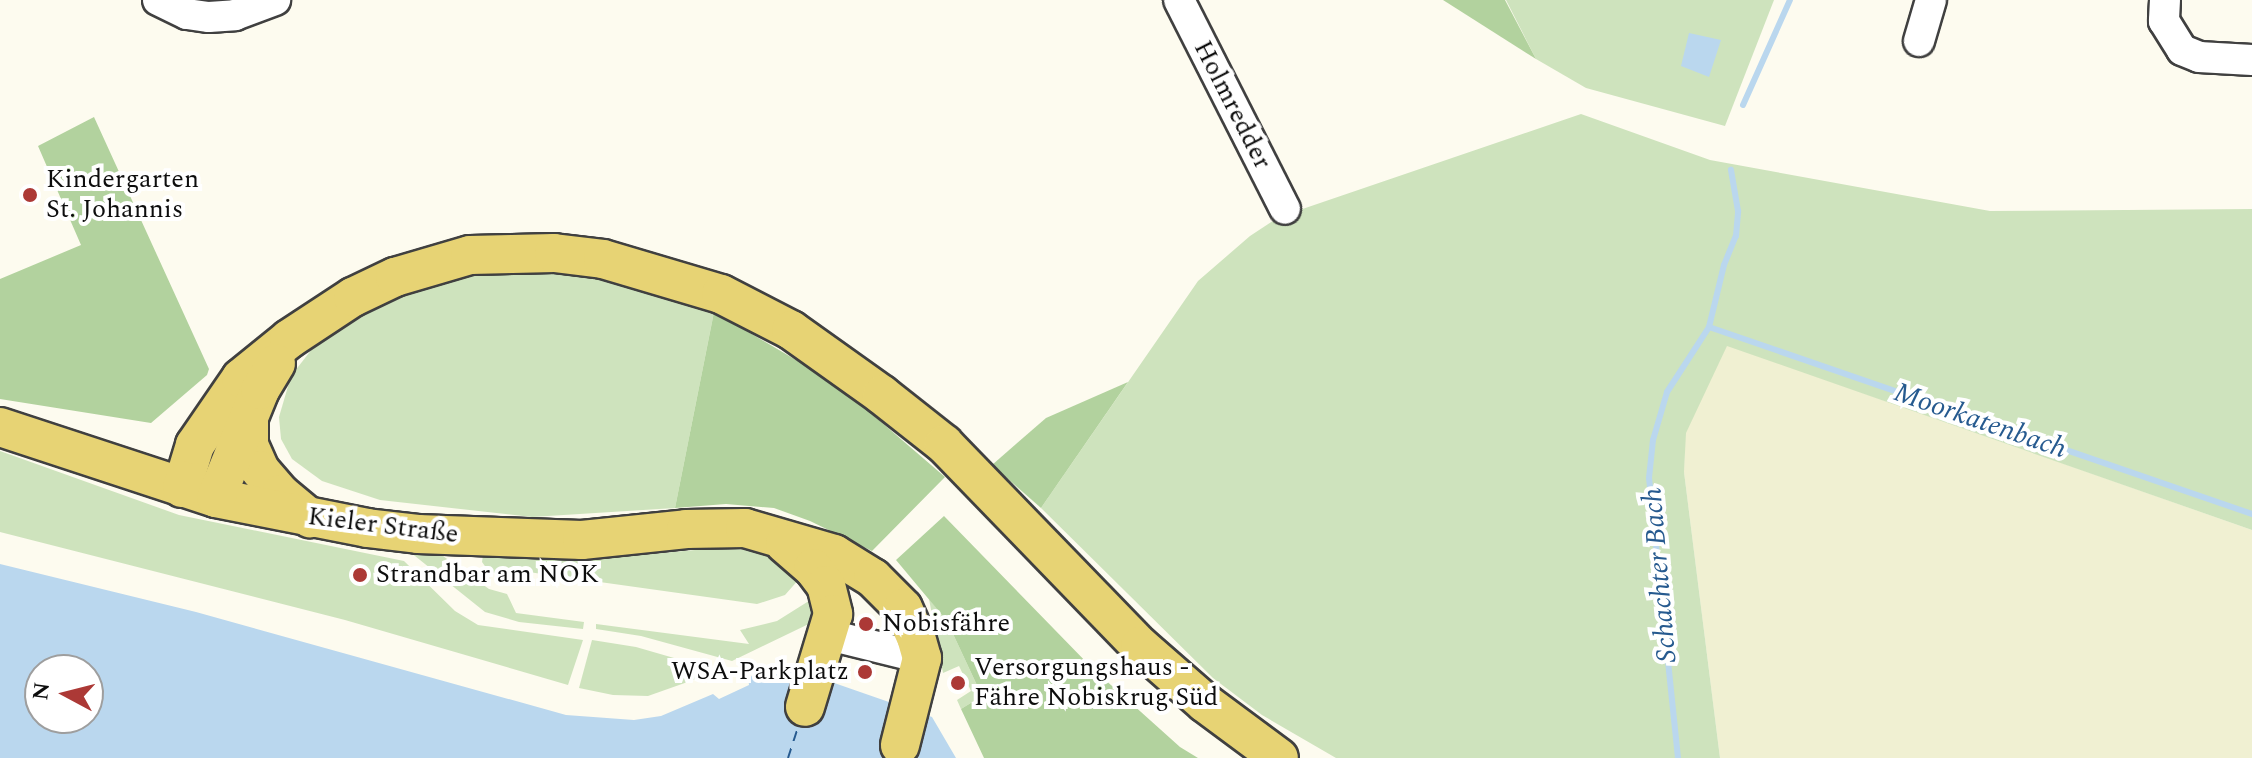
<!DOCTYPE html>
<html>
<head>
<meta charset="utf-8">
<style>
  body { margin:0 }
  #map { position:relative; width:2252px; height:758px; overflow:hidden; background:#fdfbef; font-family:Spectral,serif }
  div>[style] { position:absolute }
  .farmland>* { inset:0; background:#f0f0d2 }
  .green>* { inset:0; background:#cee3bd }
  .forest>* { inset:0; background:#b2d29e }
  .water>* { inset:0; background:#bad7ee }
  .stream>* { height:6px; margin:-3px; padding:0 3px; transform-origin:3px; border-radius:3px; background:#bad7ee }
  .ferry>* { height:2px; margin-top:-1px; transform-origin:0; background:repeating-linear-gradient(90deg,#265a8f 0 10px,transparent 0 18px) }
  .roads { filter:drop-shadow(2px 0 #404040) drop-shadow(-2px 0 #404040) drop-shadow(0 2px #404040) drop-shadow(0 -2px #404040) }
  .minor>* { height:30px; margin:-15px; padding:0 15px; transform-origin:15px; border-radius:15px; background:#fff }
  .major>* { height:38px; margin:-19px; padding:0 19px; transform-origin:19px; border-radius:19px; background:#e7d374 }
  .dots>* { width:22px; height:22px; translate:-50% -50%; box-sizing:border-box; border:4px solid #fff; border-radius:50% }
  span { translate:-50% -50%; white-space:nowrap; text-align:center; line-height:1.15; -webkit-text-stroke:8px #fff; paint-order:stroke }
  .street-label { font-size:26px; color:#0d0d0d }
  .poi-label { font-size:26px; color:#0d0d0d }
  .left { translate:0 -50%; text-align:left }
  .right { translate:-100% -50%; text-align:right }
  .water-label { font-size:28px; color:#265a8f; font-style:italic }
  .north { position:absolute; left:24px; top:654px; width:80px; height:80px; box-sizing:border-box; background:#fff; border:2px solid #9e9e9e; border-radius:50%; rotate:277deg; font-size:22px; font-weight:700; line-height:32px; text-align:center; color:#0d0d0d }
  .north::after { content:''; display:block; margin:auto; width:28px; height:36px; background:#ac3936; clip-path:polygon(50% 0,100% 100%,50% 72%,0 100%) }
</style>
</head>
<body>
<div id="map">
  <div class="farmland">
    <div style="clip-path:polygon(1727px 345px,2252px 530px,2252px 758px,1720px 758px,1684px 472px,1685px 433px)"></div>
  </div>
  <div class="green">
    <div style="clip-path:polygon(1506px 0,1774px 0,1725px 126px,1586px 88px,1536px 59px)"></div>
    <div style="clip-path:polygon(1581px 114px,1710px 160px,1990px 211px,2252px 209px,2252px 530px,1727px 346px,1686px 433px,1684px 472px,1720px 758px,1336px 758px,1262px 715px,1213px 678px,1041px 508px,1198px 281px,1250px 236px,1279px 217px)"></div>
    <div style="clip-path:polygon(527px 269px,586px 274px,714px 312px,675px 508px,532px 517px,380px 500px,322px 481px,292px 459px,281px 439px,279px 417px,291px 376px,319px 340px,424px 280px,481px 271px)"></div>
    <div style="clip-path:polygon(0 451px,179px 515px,404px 561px,455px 611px,478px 625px,583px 640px,568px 685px,345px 620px,0 532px)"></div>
    <div style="clip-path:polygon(728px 547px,768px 554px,800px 578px,785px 595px,757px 604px,521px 571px,508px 580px,487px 569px,482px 562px,483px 555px,585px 560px)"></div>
    <div style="clip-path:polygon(405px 548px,443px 556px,489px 589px,507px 594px,516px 613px,584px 622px,583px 629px,519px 622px,485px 612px)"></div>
    <div style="clip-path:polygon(812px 599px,817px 620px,732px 661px,641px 636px,596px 629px,596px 624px,749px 644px,740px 630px,777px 621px)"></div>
    <div style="clip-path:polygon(929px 599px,947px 621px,982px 696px,961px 709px,957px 700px,971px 691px,959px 666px,943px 673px)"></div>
    <div style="clip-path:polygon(592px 640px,636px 647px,712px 669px,713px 673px,648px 696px,613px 695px,579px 688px)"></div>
  </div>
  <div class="forest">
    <div style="clip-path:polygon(1443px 0,1505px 0,1536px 59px)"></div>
    <div style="clip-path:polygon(94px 117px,209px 369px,207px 375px,151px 423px,0 399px,0 279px,81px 245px,38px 146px)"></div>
    <div style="clip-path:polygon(714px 312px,813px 370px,859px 403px,945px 477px,872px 551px,810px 521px,774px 508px,726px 504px,675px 508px)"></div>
    <div style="clip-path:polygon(1128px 382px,1041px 508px,992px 465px,1046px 418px)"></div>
    <div style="clip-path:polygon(944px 516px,1092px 668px,1180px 747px,1198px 758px,984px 758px,961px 709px,982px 696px,947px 621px,896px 560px)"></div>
  </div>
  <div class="water">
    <div style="clip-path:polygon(1689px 33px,1721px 40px,1709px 77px,1681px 66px)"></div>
    <div style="clip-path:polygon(evenodd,0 564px,196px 612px,566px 715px,634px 720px,661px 716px,713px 694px,719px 699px,749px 685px,748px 677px,779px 667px,794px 669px,932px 717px,956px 758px,0 758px,0 564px,40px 670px,88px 670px,88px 718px,40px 718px,40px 670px)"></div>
  </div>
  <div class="stream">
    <div style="left:1743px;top:105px;width:115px;rotate:-65.9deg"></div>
    <div style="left:1709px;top:327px;width:574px;rotate:19deg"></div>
    <div style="left:1678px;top:758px;width:281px;rotate:-95.9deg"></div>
    <div style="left:1649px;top:478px;width:38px;rotate:-84deg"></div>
    <div style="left:1653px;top:440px;width:50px;rotate:-73.7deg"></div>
    <div style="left:1667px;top:392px;width:77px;rotate:-57.1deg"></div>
    <div style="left:1709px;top:327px;width:64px;rotate:-76.4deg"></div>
    <div style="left:1724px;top:265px;width:31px;rotate:-68deg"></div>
    <div style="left:1736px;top:236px;width:25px;rotate:-85deg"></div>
    <div style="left:1738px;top:211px;width:42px;rotate:-99.7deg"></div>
  </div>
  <div class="ferry">
    <div style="left:788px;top:758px;width:36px;rotate:-72deg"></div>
  </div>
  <div class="roads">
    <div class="minor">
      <div style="left:158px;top:0;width:32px;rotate:26deg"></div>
      <div style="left:187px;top:14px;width:22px;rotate:8deg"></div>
      <div style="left:209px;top:17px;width:26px;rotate:-4deg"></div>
      <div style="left:235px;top:15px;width:43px;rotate:-20.6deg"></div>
      <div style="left:1179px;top:0;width:234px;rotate:63.1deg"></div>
      <div style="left:2165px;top:0;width:21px;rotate:93deg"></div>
      <div style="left:2164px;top:21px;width:34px;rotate:58deg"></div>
      <div style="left:2182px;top:50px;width:18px;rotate:22deg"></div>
      <div style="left:2199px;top:57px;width:53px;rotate:3.2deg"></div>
      <div style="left:1919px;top:41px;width:43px;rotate:-73.7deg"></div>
      <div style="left:829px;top:635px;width:96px;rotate:13.9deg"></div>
    </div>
    <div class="major">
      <div style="left:249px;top:415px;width:30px;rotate:90deg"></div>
      <div style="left:249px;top:445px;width:27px;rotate:66deg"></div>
      <div style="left:260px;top:470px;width:32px;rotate:49deg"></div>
      <div style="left:281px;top:494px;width:38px;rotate:40deg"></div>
      <div style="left:0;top:427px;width:227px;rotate:18.2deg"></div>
      <div style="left:216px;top:498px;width:154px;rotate:11.2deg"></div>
      <div style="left:367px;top:528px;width:51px;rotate:6.7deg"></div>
      <div style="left:418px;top:534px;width:164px;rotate:2.1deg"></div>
      <div style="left:582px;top:540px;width:105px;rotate:-6deg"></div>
      <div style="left:686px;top:529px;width:59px;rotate:-1deg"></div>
      <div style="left:745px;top:528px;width:93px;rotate:16.3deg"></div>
      <div style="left:834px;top:554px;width:46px;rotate:31.6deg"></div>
      <div style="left:873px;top:578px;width:42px;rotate:45deg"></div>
      <div style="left:903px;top:608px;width:32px;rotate:66deg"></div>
      <div style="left:916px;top:637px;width:22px;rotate:74deg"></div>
      <div style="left:922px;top:658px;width:90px;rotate:104.2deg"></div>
      <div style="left:182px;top:488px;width:45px;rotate:-73.2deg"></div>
      <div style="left:195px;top:445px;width:81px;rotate:-55.5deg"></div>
      <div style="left:241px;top:378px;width:62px;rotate:-39.1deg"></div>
      <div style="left:289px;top:339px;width:77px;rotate:-33.3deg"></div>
      <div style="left:353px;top:297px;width:47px;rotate:-25.5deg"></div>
      <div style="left:395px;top:277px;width:78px;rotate:-16.3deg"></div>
      <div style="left:470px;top:255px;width:84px;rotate:-1.4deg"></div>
      <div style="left:554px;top:253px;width:49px;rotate:7deg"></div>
      <div style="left:603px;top:259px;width:123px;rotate:16.5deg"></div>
      <div style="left:721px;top:294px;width:79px;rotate:27.2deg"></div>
      <div style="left:791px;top:330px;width:112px;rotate:35.5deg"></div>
      <div style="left:882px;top:395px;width:79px;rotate:38.3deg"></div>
      <div style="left:944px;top:444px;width:281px;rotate:45.9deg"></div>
      <div style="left:1140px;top:646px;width:86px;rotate:41.2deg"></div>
      <div style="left:1205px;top:703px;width:92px;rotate:36.6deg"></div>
      <div style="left:216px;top:498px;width:117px;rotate:-67.8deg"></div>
      <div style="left:260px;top:390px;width:31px;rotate:-59deg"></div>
      <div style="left:785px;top:544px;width:37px;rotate:41deg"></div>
      <div style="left:813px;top:568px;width:21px;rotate:53deg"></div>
      <div style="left:826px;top:585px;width:30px;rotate:76deg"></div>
      <div style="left:833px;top:614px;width:97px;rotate:106.8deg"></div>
    </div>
  </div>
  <div class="dots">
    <div style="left:30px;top:195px;background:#ac3936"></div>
    <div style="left:360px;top:575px;background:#ac3936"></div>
    <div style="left:866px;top:624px;background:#ac3936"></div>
    <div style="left:865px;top:672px;background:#ac3936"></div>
    <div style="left:958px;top:683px;background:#ac3936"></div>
  </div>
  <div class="street-label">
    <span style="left:1232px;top:105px;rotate:63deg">Holmredder</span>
    <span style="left:383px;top:526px;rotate:7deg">Kieler Straße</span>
  </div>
  <div class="poi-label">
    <span class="left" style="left:46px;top:195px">Kindergarten<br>St. Johannis</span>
    <span class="left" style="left:376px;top:575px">Strandbar am NOK</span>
    <span class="left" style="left:882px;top:624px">Nobisfähre</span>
    <span class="left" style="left:974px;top:683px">Versorgungshaus -<br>Fähre Nobiskrug Süd</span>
    <span class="right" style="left:849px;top:672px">WSA-Parkplatz</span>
  </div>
  <div class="water-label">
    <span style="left:1980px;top:421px;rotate:19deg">Moorkatenbach</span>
    <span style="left:1660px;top:575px;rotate:-95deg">Schachter Bach</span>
  </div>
  <div class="north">N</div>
</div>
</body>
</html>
